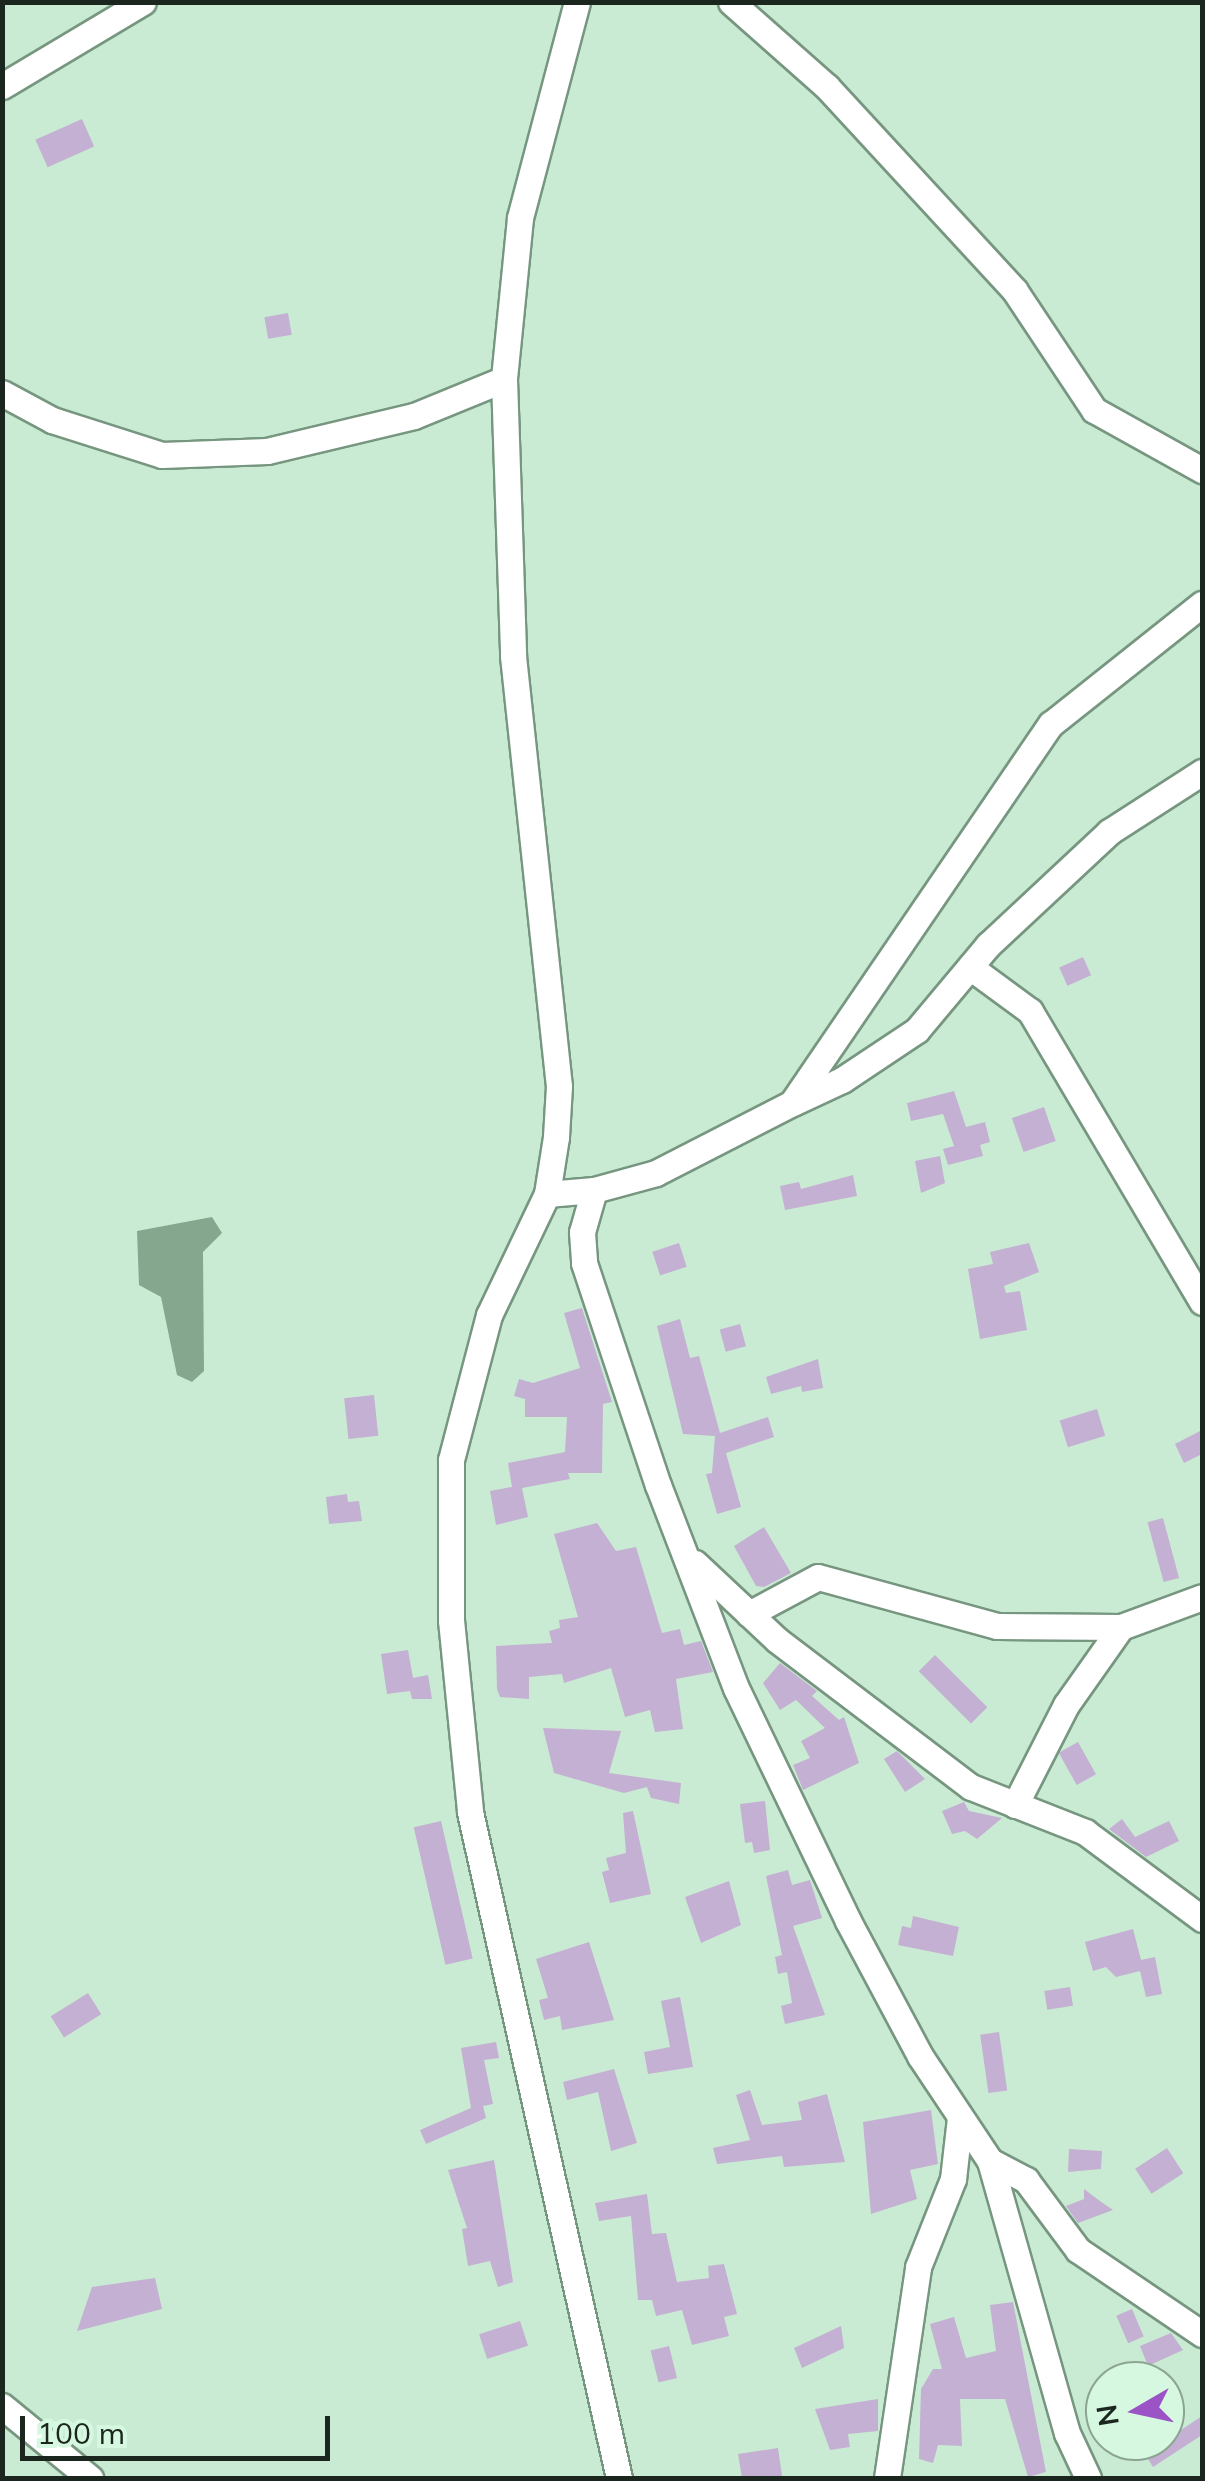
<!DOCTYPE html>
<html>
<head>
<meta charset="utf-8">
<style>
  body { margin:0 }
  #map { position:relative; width:1205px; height:2481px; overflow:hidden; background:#caebd3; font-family:Mulish,sans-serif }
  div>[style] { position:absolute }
  .water>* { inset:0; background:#84a78e }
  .building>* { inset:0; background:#c4b0d2; transform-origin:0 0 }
  .roads { filter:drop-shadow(2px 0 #779680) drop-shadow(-2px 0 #779680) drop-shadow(0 2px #779680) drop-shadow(0 -2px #779680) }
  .minor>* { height:25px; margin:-12.5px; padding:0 12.5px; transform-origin:12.5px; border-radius:12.5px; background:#fff }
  span { translate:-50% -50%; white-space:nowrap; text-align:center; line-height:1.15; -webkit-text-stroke:8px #d7f8e0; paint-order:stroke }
  .frame { position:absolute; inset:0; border:5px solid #1b271e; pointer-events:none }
  .north { position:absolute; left:1085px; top:2361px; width:100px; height:100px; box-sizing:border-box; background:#d7f8e0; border:2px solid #8ca492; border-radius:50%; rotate:261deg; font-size:28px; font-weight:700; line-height:40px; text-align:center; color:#1b271e }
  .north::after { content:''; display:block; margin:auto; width:35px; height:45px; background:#9b53c6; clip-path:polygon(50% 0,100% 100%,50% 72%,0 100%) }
  .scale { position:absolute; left:20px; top:2416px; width:310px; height:45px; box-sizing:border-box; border:5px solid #1b271e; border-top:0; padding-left:12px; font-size:30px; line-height:35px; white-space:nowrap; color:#1b271e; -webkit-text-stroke:8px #d7f8e0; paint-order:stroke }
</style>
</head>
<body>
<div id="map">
  <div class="water">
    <div style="clip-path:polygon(212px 1217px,222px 1233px,203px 1252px,204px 1371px,192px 1382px,177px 1375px,161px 1297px,139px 1285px,137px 1231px)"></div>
  </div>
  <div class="building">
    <div style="left:82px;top:119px;width:30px;height:51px;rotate:66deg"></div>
    <div style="left:288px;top:313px;width:22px;height:24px;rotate:80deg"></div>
    <div style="left:1083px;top:957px;width:20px;height:26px;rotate:66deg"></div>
    <div style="clip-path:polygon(954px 1091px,966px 1127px,985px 1122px,990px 1142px,980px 1145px,983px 1156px,948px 1165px,943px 1149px,954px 1146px,943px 1114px,911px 1121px,907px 1103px)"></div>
    <div style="left:1044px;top:1107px;width:36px;height:34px;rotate:71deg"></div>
    <div style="clip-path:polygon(940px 1156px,945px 1183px,921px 1193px,915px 1161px)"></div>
    <div style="clip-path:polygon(853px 1175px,857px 1196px,785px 1210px,780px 1186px,799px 1182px,801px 1189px)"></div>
    <div style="left:679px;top:1243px;width:25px;height:28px;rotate:72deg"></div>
    <div style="clip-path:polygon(1029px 1243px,1039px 1272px,1004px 1286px,1006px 1293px,1020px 1291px,1027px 1330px,980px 1339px,968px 1269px,993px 1264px,990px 1252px)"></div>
    <div style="clip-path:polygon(582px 1308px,612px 1402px,603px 1404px,602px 1473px,568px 1473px,570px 1479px,522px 1488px,528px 1517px,496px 1525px,490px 1491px,512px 1487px,508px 1463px,565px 1452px,567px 1417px,525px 1417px,525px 1399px,514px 1396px,519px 1379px,533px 1383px,580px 1368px,564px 1313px)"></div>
    <div style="clip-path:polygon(680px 1319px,690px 1358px,699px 1356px,720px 1433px,768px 1417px,774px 1437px,726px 1453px,741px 1507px,717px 1514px,706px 1474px,712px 1473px,715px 1436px,683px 1434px,657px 1326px)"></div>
    <div style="left:740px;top:1324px;width:23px;height:21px;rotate:75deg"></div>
    <div style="clip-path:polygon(818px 1359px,823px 1388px,802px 1392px,801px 1386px,771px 1394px,766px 1377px)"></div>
    <div style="left:374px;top:1395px;width:41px;height:30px;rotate:84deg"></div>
    <div style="left:1097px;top:1409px;width:28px;height:39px;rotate:73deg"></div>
    <div style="clip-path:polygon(1202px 1430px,1202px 1454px,1184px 1463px,1175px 1444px)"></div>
    <div style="clip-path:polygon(347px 1494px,348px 1502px,359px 1501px,362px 1521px,329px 1524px,326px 1497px)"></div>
    <div style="left:1163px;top:1518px;width:62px;height:16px;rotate:75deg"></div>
    <div style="clip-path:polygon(597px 1523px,616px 1551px,636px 1547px,662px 1633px,680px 1629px,684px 1645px,701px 1641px,713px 1672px,676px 1679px,683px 1729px,655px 1732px,650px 1710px,625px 1717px,611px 1668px,564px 1683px,562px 1674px,529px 1677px,529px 1699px,500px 1697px,497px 1689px,496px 1646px,552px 1643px,549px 1631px,560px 1628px,559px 1620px,578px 1617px,554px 1534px)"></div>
    <div style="clip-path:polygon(764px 1527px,791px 1573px,764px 1587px,756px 1586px,734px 1546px)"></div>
    <div style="clip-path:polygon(408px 1650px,413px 1678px,428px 1675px,432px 1699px,412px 1699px,410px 1691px,387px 1694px,381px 1654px)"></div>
    <div style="left:935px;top:1655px;width:74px;height:23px;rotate:45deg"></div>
    <div style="clip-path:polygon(780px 1663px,817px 1691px,812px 1696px,839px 1720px,844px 1717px,859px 1763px,803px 1790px,793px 1765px,810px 1758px,801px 1741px,825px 1728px,796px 1700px,780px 1710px,763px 1683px)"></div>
    <div style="clip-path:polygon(543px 1728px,621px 1731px,609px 1773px,681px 1783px,679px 1804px,651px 1798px,647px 1787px,624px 1793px,554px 1773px)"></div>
    <div style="left:1078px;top:1742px;width:37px;height:22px;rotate:61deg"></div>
    <div style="clip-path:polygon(897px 1751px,925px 1779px,905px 1792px,884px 1759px)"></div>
    <div style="clip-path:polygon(765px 1801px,770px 1850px,754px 1853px,752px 1842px,745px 1843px,740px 1804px)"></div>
    <div style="clip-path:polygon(964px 1802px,969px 1811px,1002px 1818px,977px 1839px,965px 1831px,952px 1834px,942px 1811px)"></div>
    <div style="clip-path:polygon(633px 1811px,651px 1894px,610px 1903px,602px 1872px,609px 1870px,606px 1858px,626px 1853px,623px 1813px)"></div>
    <div style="clip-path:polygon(1122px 1819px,1135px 1837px,1169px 1821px,1179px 1841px,1146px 1857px,1109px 1829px)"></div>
    <div style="left:441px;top:1821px;width:141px;height:28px;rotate:77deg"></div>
    <div style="clip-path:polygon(788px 1870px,792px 1885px,810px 1880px,822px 1918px,793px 1926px,825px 2015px,785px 2024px,781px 2006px,792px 2003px,787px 1972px,778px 1974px,775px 1957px,782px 1955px,766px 1876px)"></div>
    <div style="clip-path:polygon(729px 1881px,741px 1925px,701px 1943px,685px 1897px)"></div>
    <div style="clip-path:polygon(913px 1916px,959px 1927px,953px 1956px,898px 1945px,902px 1926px,911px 1928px)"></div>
    <div style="clip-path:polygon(1133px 1929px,1141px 1960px,1155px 1957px,1162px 1994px,1146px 1997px,1140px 1971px,1116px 1977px,1106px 1967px,1093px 1971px,1085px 1942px)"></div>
    <div style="clip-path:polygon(589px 1942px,614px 2020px,562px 2030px,560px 2016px,544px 2020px,539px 2000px,548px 1998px,536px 1959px)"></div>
    <div style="left:1070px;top:1987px;width:19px;height:26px;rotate:81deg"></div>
    <div style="left:88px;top:1993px;width:25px;height:44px;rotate:58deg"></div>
    <div style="clip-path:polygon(680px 1997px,693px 2067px,648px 2074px,644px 2052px,670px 2047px,661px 2001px)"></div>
    <div style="left:999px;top:2032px;width:59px;height:19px;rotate:82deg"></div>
    <div style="clip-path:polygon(496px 2042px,499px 2058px,484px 2060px,493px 2104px,483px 2106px,486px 2118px,426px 2144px,420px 2130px,471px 2108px,461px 2048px)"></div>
    <div style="clip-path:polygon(614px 2069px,637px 2143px,611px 2151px,598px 2092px,567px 2100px,563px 2082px)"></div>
    <div style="clip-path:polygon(750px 2090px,762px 2125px,802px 2120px,798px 2102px,827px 2094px,845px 2162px,784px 2167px,782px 2156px,717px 2164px,713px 2148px,750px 2140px,736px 2095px)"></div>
    <div style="clip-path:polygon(931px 2110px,938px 2164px,910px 2170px,917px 2199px,871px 2214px,863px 2122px)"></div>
    <div style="left:1167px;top:2148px;width:30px;height:38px;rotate:57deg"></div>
    <div style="clip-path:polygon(1069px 2149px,1102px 2151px,1101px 2169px,1068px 2172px)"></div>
    <div style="clip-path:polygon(494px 2160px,513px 2282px,498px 2287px,490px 2261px,468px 2266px,462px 2229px,467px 2228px,448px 2170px)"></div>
    <div style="clip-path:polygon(1084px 2189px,1100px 2201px,1113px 2210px,1078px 2223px,1066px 2206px,1084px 2199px)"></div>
    <div style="clip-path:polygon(647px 2194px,652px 2234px,666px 2233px,677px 2282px,709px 2278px,708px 2266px,724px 2264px,737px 2314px,724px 2317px,729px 2336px,692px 2345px,682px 2310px,656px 2316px,652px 2300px,638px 2300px,631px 2216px,599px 2221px,595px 2203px)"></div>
    <div style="clip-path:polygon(155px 2278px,162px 2309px,77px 2331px,92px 2287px)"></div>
    <div style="clip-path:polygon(1013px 2302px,1046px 2472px,1028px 2477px,1005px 2399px,960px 2399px,962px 2446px,938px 2445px,933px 2463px,919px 2459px,921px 2389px,933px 2369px,942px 2369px,930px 2324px,954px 2317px,966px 2358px,996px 2351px,990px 2305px)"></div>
    <div style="left:1132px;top:2309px;width:30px;height:17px;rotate:67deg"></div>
    <div style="left:520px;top:2321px;width:26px;height:43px;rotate:72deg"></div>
    <div style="clip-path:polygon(841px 2326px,844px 2348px,802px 2368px,794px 2348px)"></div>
    <div style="clip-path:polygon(1171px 2333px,1183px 2350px,1148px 2366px,1140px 2346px)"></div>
    <div style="left:669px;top:2346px;width:33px;height:19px;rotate:76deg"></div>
    <div style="clip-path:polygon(878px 2399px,878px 2431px,848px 2434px,850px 2447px,830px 2450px,815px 2409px)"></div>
    <div style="clip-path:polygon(1202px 2416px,1202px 2435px,1153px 2467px,1145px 2454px)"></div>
    <div style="clip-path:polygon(778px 2448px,782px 2476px,742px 2478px,738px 2454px)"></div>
  </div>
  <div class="roads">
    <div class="minor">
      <div style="left:577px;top:2px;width:223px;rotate:104.8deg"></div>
      <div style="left:520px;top:218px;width:162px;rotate:95.7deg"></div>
      <div style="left:504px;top:379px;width:277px;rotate:88.1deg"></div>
      <div style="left:513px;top:656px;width:432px;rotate:83.9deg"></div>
      <div style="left:559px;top:1086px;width:51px;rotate:93.4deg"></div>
      <div style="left:556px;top:1137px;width:58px;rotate:99deg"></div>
      <div style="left:547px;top:1194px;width:134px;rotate:115.6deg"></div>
      <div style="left:489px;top:1315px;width:150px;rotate:104.7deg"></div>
      <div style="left:451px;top:1460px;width:160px;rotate:90deg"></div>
      <div style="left:451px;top:1620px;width:193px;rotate:84.3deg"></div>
      <div style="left:470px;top:1812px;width:682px;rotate:77.39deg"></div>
      <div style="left:731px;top:2px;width:128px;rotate:41.5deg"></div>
      <div style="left:827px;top:87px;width:277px;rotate:47.3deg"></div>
      <div style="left:1015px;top:291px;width:143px;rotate:56.4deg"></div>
      <div style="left:1094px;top:410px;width:124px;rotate:29.1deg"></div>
      <div style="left:2px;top:86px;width:164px;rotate:-30.8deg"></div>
      <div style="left:2px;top:393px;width:57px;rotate:28.4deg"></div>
      <div style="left:52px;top:420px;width:115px;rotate:17.7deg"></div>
      <div style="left:162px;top:455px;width:105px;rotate:-2.2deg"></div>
      <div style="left:267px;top:451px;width:151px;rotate:-13.4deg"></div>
      <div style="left:414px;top:416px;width:97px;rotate:-22.3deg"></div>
      <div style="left:970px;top:967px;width:74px;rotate:36.3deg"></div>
      <div style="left:1030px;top:1011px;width:338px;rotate:59.4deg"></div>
      <div style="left:795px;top:1102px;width:52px;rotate:-25.1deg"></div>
      <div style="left:842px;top:1080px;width:90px;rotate:-33.7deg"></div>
      <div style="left:917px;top:1030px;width:111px;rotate:-50.1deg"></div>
      <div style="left:988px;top:945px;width:166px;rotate:-43deg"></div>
      <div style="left:1109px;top:832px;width:111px;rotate:-32.8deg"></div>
      <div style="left:594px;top:1190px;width:44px;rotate:105.9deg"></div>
      <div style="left:582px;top:1232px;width:31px;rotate:86deg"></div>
      <div style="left:584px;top:1263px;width:234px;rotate:71.6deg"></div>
      <div style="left:658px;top:1485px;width:217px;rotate:69deg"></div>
      <div style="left:736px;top:1688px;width:259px;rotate:64.3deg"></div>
      <div style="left:848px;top:1921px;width:153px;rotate:61.9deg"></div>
      <div style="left:920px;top:2056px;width:126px;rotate:56.3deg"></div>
      <div style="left:990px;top:2161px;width:41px;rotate:27.8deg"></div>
      <div style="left:1026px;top:2180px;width:87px;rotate:53.4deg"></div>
      <div style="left:1078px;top:2250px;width:150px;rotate:34.1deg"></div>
      <div style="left:547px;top:1194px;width:47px;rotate:-4.9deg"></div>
      <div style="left:594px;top:1190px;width:64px;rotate:-15.3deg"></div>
      <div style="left:656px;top:1173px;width:153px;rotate:-27.2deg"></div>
      <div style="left:792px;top:1103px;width:459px;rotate:-55.7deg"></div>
      <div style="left:1051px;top:724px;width:193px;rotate:-38.5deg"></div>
      <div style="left:695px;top:1563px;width:112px;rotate:43.2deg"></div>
      <div style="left:777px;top:1640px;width:243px;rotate:37.2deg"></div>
      <div style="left:971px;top:1787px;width:123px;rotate:21.5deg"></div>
      <div style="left:1085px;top:1832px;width:146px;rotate:36.6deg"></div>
      <div style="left:749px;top:1614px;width:78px;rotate:-28.2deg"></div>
      <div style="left:818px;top:1577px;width:186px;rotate:15.3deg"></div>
      <div style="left:997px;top:1626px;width:124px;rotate:0.5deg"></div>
      <div style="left:1121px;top:1627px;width:86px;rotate:-20.3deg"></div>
      <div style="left:1015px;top:1805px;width:112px;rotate:-63deg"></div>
      <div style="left:1066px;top:1705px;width:95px;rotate:-54.8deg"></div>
      <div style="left:990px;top:2161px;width:283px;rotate:74.2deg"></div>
      <div style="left:1067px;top:2433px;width:50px;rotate:65deg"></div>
      <div style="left:2px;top:2406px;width:114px;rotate:39.3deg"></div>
      <div style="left:887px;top:2478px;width:213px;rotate:-81.6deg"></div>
      <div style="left:918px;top:2267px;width:95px;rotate:-68.3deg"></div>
      <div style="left:953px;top:2179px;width:61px;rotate:-83.5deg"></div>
    </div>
  </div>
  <div class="frame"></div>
  <div class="north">N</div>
  <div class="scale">100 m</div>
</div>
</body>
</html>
